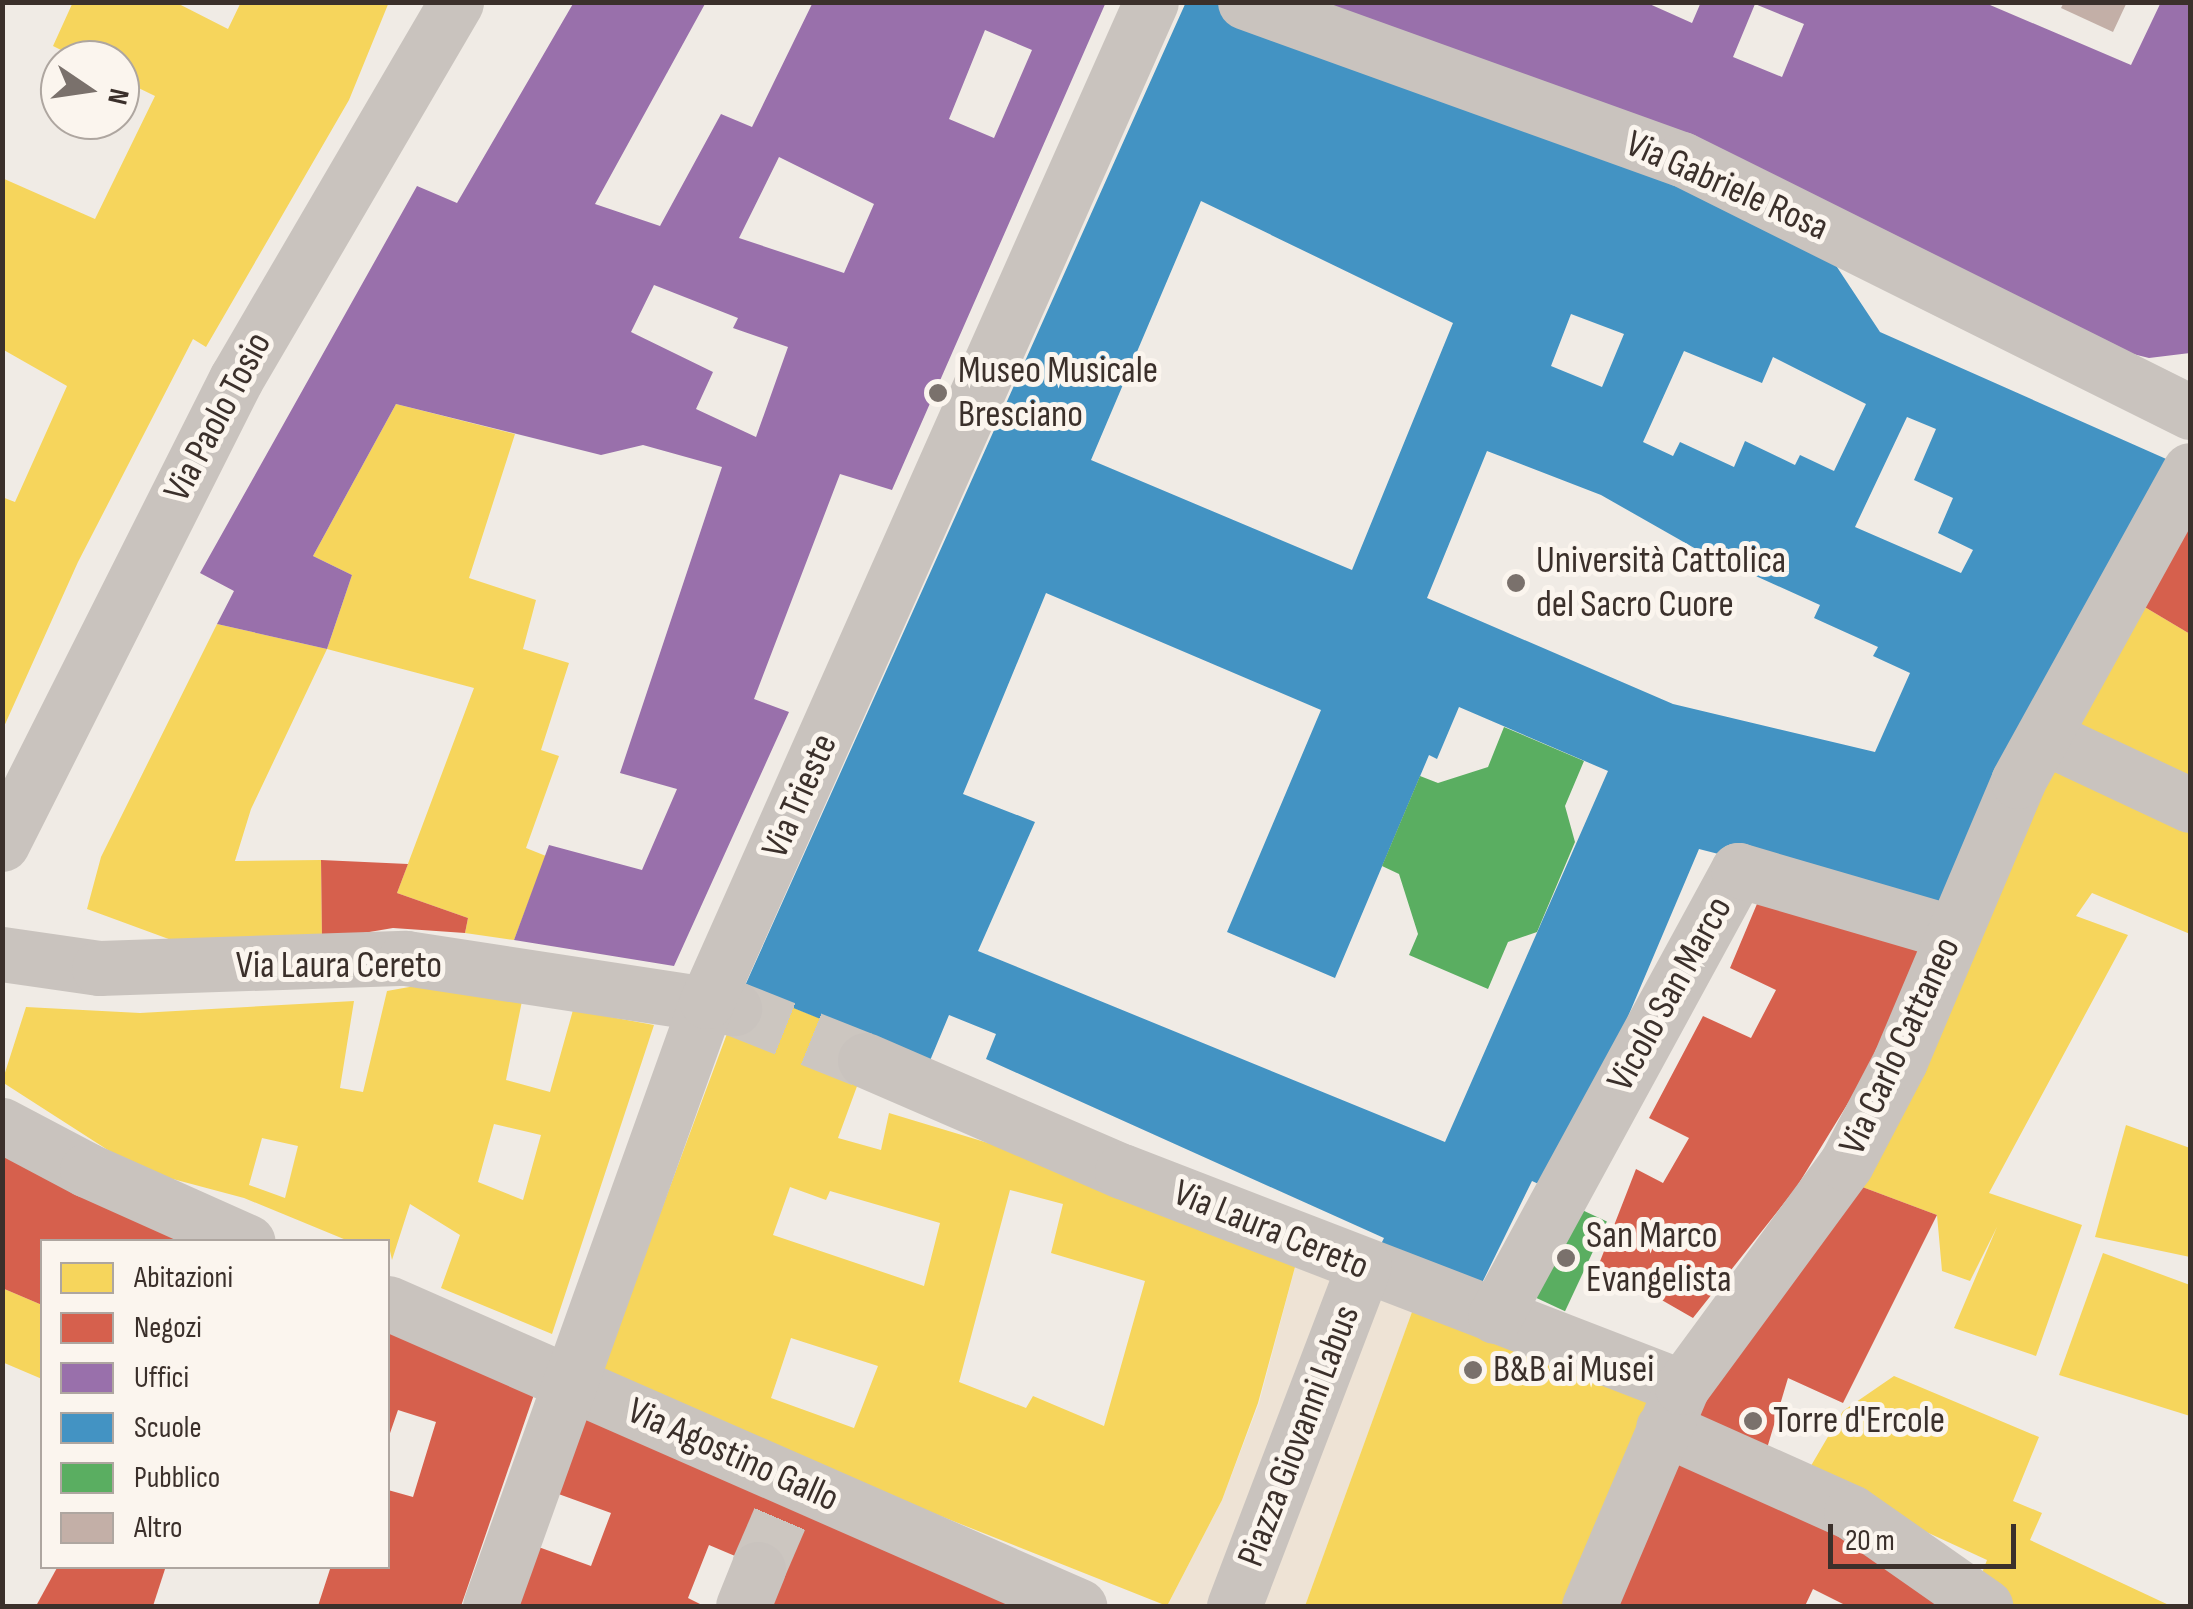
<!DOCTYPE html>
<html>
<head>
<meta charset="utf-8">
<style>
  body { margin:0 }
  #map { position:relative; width:2193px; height:1609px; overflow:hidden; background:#f0ebe5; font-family:"Sofia Sans Condensed",sans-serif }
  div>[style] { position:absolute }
  .plaza>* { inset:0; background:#eee3d5 }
  .homes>* { inset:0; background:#f6d55c }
  .shops>* { inset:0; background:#d6604d }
  .offices>* { inset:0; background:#9970ab }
  .schools>* { inset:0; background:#4393c3 }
  .public>* { inset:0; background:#5aae61; transform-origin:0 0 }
  .building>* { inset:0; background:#c3afa7 }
  .street-tunnel>* { height:55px; margin-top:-27.5px; transform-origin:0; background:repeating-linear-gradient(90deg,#ccc6c0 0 55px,transparent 0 83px) }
  .street>* { height:55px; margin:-27.5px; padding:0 27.5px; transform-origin:27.5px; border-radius:27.5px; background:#c9c3be }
  .dots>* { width:28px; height:28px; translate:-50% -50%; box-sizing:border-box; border:5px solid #fbf5ee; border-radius:50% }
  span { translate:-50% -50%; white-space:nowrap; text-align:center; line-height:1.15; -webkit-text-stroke:10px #fbf5ee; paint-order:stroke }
  .street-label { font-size:38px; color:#3b302b }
  .poi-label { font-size:38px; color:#3b302b }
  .left { translate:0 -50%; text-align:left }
  .frame { position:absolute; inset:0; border:5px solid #3b302b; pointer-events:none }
  .legend { position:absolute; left:40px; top:1239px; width:350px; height:330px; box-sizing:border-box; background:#fbf5ee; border:2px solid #aea6a0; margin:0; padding:12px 18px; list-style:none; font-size:30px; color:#3b302b }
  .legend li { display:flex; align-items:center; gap:20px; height:50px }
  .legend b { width:50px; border:2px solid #aea6a0 }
  .north { position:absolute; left:40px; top:40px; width:100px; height:100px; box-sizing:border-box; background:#fbf5ee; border:2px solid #aea6a0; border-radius:50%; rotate:103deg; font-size:28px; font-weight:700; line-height:40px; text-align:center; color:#3b302b }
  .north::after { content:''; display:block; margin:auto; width:35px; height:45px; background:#7a716c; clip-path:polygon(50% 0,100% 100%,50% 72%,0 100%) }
  .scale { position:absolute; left:1828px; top:1524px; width:188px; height:45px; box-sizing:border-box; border:5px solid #3b302b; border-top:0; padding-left:12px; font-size:30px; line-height:35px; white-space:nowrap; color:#3b302b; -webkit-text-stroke:8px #fbf5ee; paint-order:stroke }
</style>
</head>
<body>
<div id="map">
  <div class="plaza">
    <div style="clip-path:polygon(1298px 1256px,1416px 1301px,1305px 1606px,1167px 1606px,1222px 1500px,1259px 1403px)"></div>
  </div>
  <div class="homes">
    <div style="clip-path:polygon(73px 2px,175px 2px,228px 29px,241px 2px,389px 2px,349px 100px,206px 347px,193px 339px,78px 562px,2px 731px,2px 497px,15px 502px,67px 386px,2px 349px,2px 178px,95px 219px,155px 96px,120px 79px,120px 60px,81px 60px,53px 46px)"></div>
    <div style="clip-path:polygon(396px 404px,515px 434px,469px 578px,536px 600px,523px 649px,569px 663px,541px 750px,559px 756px,526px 848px,546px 856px,514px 940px,465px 933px,468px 918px,397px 893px,474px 688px,327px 649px,352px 575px,313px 556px)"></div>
    <div style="clip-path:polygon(2143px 606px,2190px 634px,2190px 796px,2061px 733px)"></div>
    <div style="clip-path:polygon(217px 624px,327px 649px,251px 809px,235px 861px,321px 860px,322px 940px,185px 945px,87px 909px,101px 857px)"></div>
    <div style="clip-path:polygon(2050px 751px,2190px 819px,2190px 934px,2092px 893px,2076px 916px,2128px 935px,1989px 1193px,2082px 1225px,2036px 1356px,1954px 1328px,1997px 1227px,1970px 1281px,1942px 1271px,1937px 1215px,1857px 1185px)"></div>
    <div style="clip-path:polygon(evenodd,426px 984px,522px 1001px,506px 1080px,550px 1092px,573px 1010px,654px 1025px,552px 1334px,441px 1288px,460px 1235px,410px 1204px,392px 1260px,388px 1242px,351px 1242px,244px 1198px,139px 1170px,2px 1082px,26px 1007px,140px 1013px,354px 1001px,340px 1088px,363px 1092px,387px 991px,426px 984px,494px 1124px,541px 1135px,523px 1200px,478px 1182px,494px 1124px,426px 984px,262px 1138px,298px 1146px,285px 1198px,249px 1185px,262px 1138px)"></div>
    <div style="clip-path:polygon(evenodd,744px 988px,874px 1040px,838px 1138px,881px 1150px,889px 1113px,1141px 1189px,1298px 1256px,1258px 1403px,1222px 1500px,1167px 1606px,598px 1380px,744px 988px,790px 1187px,826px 1200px,830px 1191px,940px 1223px,924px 1286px,773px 1235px,790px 1187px,744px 988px,1010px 1190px,1063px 1204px,1051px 1253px,1145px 1281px,1104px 1426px,1033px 1396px,1026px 1408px,959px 1382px,1010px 1190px,744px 988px,791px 1338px,878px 1366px,854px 1428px,771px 1398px,791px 1338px)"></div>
    <div style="clip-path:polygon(2126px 1125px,2190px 1148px,2190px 1257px,2095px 1237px)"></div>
    <div style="clip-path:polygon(2103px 1253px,2190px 1285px,2190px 1416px,2059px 1375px)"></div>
    <div style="clip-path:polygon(2px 1288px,42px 1305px,42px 1379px,2px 1362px)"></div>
    <div style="clip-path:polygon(1416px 1301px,1658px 1401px,1579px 1606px,1305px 1606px)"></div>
    <div style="clip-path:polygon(1894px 1376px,2039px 1437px,2013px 1501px,2042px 1513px,2030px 1540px,2171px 1606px,2008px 1606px,1976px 1589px,1987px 1560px,1805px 1476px,1843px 1411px)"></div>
  </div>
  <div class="shops">
    <div style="clip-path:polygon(2190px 504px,2190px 634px,2143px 606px)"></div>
    <div style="clip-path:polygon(321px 860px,408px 864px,397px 893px,468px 918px,465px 933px,393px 928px,322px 940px)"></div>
    <div style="clip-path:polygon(1762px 892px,1928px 941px,1902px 1015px,1796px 1188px,1693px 1318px,1599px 1264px,1636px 1169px,1663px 1183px,1689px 1138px,1649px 1118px,1703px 1016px,1751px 1038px,1776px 990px,1730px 968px)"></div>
    <div style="clip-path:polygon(2px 1150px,196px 1241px,42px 1242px,42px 1305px,2px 1288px)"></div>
    <div style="clip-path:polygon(1857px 1185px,1937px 1215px,1843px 1403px,1788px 1378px,1765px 1455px,1677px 1424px)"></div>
    <div style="clip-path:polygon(388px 1321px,538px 1383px,461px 1606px,318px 1606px,331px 1566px,388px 1566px,388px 1490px,413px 1497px,436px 1422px,398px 1410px,388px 1439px)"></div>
    <div style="clip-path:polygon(583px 1411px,1039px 1606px,763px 1606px,775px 1573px,709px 1545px,688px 1598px,704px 1606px,512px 1606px,533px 1545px,591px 1566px,611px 1513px,553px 1492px)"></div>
    <div style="clip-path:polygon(1676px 1451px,1836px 1525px,1960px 1606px,1847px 1606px,1813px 1589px,1805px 1606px,1607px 1606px)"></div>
    <div style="clip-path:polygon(58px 1566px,166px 1566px,153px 1606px,36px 1606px)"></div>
  </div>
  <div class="offices">
    <div style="clip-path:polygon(evenodd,574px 2px,706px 2px,595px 204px,660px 226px,721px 114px,752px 127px,813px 2px,1106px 2px,892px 490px,840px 474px,754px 699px,789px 712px,674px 966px,514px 940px,549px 845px,642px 870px,677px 789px,620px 773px,722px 467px,643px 445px,601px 455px,396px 404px,313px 556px,352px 575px,327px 649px,217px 624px,234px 591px,200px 573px,417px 186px,457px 203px,574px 2px,985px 30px,1032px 50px,994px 138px,949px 119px,985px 30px,574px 2px,779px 157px,874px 204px,844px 273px,739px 238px,779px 157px,574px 2px,654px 285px,738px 318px,733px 328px,788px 347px,756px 437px,696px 409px,713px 372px,631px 332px,654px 285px)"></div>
    <div style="clip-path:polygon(evenodd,1317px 2px,1645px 2px,1692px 23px,1701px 2px,1983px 2px,2131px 65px,2161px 2px,2190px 2px,2190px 353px,2149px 358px,2109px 348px,1317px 2px,1755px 4px,1804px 24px,1782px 77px,1733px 57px,1755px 4px)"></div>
  </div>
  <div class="schools">
    <div style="clip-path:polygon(evenodd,1186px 2px,1212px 2px,1668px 175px,1833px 261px,1880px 332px,2173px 462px,1946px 912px,1699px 849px,1554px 1191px,1532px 1181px,1480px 1287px,1379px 1248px,1384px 1238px,986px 1059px,996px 1034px,949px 1015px,929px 1063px,744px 988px,1186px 2px,1201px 201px,1453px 323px,1352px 570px,1091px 460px,1201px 201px,1186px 2px,1571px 314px,1624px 334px,1602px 387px,1551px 366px,1571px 314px,1186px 2px,1684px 351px,1762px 383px,1773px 357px,1866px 404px,1834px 471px,1800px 455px,1795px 465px,1745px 441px,1734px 467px,1680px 442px,1673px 456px,1643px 442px,1684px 351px,1186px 2px,1907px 417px,1936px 429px,1914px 480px,1953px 498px,1938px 533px,1973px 550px,1961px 573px,1855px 527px,1907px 417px,1186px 2px,1487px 451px,1601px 495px,1696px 549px,1820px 605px,1814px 618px,1878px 647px,1873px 656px,1910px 673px,1875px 752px,1673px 704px,1427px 598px,1487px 451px,1186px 2px,1046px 593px,1321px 710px,1227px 932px,1335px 978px,1429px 755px,1437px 759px,1459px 707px,1608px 771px,1445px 1142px,978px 951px,1035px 822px,963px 794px,1046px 593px)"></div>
  </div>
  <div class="public">
    <div style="clip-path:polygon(1504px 727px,1584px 761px,1565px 806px,1575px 842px,1537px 932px,1508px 942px,1488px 989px,1409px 955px,1418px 934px,1399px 874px,1382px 866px,1420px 776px,1438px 783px,1488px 767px)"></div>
    <div style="left:1567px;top:1203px;width:44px;height:99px;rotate:25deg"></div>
  </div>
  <div class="building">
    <div style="clip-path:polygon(2064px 2px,2127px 2px,2113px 32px,2061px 8px)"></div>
  </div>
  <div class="street-tunnel">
    <div style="left:734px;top:1008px;width:141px;rotate:21.7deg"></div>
    <div style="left:758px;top:1569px;width:78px;rotate:-66.7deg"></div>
  </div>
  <div class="street">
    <div style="left:1245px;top:2px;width:464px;rotate:19.8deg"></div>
    <div style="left:1682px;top:159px;width:568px;rotate:26.47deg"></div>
    <div style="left:2047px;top:738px;width:158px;rotate:25.1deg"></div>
    <div style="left:2px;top:844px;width:521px;rotate:-63.29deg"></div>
    <div style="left:236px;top:379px;width:436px;rotate:-59.7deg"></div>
    <div style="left:2px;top:954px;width:98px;rotate:8.2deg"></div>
    <div style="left:99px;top:968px;width:307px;rotate:-1.9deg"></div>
    <div style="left:406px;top:958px;width:332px;rotate:8.7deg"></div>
    <div style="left:865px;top:1060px;width:280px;rotate:23.4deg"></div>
    <div style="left:1122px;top:1171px;width:600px;rotate:21.09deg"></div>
    <div style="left:2px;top:1125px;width:96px;rotate:27.9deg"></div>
    <div style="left:87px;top:1170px;width:176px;rotate:24.1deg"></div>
    <div style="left:388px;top:1303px;width:755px;rotate:23.68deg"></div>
    <div style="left:1495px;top:1316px;width:508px;rotate:-61.42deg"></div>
    <div style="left:1738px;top:870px;width:225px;rotate:16.3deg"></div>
    <div style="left:1663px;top:1428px;width:206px;rotate:24.1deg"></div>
    <div style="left:1851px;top:1512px;width:164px;rotate:35deg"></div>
    <div style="left:490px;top:1606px;width:643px;rotate:-70.27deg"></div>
    <div style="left:707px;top:1001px;width:1093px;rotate:-66.04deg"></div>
    <div style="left:743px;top:1606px;width:40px;rotate:-68deg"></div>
    <div style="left:1234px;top:1606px;width:364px;rotate:-69.1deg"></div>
    <div style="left:1589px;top:1606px;width:238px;rotate:-67deg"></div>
    <div style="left:1682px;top:1387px;width:277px;rotate:-53.7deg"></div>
    <div style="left:1846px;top:1164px;width:116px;rotate:-62.3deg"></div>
    <div style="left:1900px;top:1061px;width:304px;rotate:-67.1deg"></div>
    <div style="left:2018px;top:781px;width:355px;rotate:-61.1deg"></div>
  </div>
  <div class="dots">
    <div style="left:938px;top:393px;background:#7a716c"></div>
    <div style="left:1516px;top:583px;background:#7a716c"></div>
    <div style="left:1566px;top:1258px;background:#7a716c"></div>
    <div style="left:1473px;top:1370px;background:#7a716c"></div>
    <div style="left:1753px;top:1421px;background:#7a716c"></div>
  </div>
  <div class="street-label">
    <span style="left:1727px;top:186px;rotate:24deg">Via Gabriele Rosa</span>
    <span style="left:218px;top:417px;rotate:-62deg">Via Paolo Tosio</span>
    <span style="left:800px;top:796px;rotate:-66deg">Via Trieste</span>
    <span style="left:339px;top:966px">Via Laura Cereto</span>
    <span style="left:1670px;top:994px;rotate:-61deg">Vicolo San Marco</span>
    <span style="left:1900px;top:1046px;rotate:-65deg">Via Carlo Cattaneo</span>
    <span style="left:1271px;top:1230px;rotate:22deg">Via Laura Cereto</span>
    <span style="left:1299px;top:1436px;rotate:-69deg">Piazza Giovanni Labus</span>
    <span style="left:733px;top:1455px;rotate:24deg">Via Agostino Gallo</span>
  </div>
  <div class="poi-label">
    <span class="left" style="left:958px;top:393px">Museo Musicale<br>Bresciano</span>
    <span class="left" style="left:1536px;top:583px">Università Cattolica<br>del Sacro Cuore</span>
    <span class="left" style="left:1586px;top:1258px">San Marco<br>Evangelista</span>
    <span class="left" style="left:1493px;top:1370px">B&amp;B ai Musei</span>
    <span class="left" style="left:1773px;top:1421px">Torre d'Ercole</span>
  </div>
  <div class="frame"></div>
  <ul class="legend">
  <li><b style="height:28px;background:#f6d55c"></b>Abitazioni</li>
  <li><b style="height:28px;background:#d6604d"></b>Negozi</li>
  <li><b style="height:28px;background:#9970ab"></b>Uffici</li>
  <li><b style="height:28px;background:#4393c3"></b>Scuole</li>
  <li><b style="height:28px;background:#5aae61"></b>Pubblico</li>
  <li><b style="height:28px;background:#c3afa7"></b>Altro</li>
  </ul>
  <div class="north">N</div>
  <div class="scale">20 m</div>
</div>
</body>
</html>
